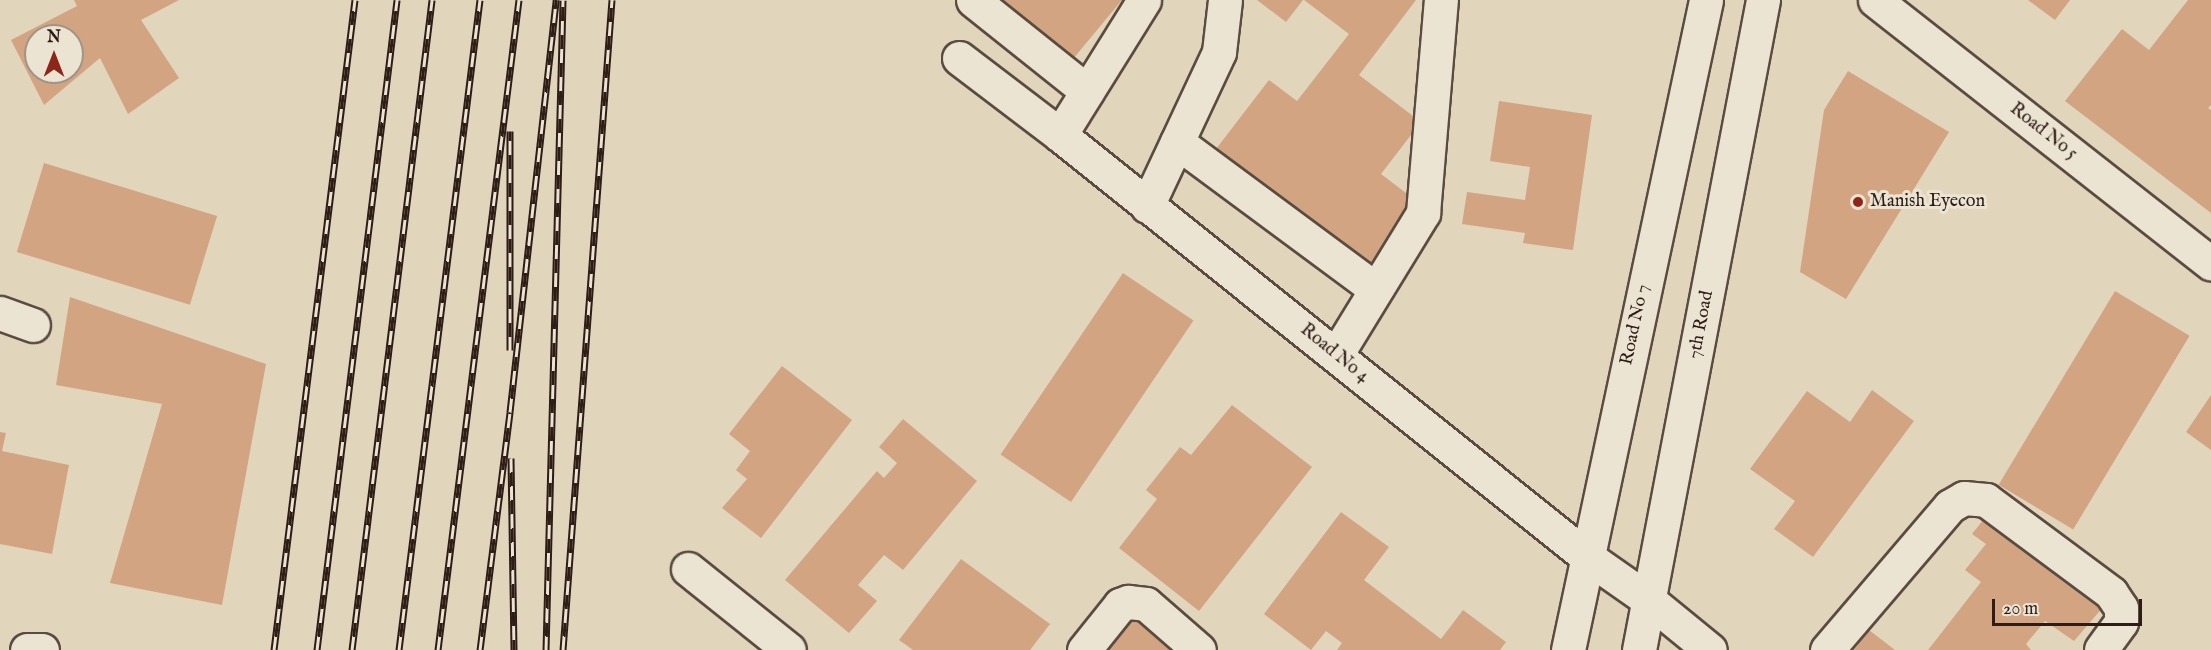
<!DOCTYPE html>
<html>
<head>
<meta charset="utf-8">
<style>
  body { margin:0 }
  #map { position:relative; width:2211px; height:650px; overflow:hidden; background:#e1d6bc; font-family:"IM FELL English",serif }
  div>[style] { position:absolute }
  .building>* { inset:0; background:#d3a481; transform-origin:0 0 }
  .roads { filter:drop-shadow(2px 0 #5b4b40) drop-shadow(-2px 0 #5b4b40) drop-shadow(0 2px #5b4b40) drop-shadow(0 -2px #5b4b40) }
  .street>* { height:33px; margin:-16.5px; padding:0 16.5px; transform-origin:16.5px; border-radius:16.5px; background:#ece4d3 }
  .secondary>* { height:33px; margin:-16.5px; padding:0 16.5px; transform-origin:16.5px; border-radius:16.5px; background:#ece4d3 }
  .rail>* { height:7px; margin-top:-3.5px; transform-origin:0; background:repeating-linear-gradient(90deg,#ece4d3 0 14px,#2e1d17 0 28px); box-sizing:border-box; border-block:2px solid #2e1d17 }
  .dots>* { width:16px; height:16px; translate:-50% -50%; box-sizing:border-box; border:3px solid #ece4d3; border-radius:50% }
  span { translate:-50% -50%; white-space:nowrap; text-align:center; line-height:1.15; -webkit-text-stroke:6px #ece4d3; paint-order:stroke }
  .street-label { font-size:18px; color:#2e1d17 }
  .poi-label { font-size:18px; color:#2e1d17 }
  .left { translate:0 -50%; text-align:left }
  .north { position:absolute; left:24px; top:24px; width:60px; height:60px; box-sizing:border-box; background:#ece4d3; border:2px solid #a09488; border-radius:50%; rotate:0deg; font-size:16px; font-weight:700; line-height:24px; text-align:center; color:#2e1d17 }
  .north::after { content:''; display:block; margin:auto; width:21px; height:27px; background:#8f2418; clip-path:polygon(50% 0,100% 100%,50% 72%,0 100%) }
  .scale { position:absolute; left:1992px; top:599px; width:150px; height:27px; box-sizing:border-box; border:3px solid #2e1d17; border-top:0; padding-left:8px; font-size:18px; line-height:21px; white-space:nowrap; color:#2e1d17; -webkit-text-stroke:4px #ece4d3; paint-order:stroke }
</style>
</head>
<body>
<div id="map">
  <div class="building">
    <div style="clip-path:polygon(evenodd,74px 0,179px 0,141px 20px,179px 78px,128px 114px,100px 58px,44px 105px,11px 40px,77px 6px,74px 0,36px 36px,72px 36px,72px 72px,36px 72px,36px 36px)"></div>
    <div style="clip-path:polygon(988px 0,1122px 0,1068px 65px)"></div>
    <div style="clip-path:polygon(1257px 0,1303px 0,1286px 22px)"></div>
    <div style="clip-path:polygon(1304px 0,1416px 0,1359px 75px,1421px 122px,1381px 174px,1423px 206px,1375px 269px,1216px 149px,1269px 80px,1297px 101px,1349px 34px)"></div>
    <div style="clip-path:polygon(2028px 0,2070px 0,2055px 20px)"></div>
    <div style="clip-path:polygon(2188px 0,2211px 0,2211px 105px,2208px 108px,2211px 110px,2211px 213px,2065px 101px,2122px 29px,2149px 50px)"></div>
    <div style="clip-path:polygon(1848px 71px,1949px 132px,1846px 299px,1800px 272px,1824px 110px)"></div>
    <div style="clip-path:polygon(1499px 101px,1592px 115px,1573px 250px,1523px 243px,1525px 233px,1462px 224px,1467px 192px,1525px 200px,1530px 167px,1490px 161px)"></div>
    <div style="left:44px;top:163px;width:181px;height:93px;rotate:17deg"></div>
    <div style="left:1123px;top:273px;width:85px;height:219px;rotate:34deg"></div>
    <div style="left:2115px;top:291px;width:87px;height:226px;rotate:31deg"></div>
    <div style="clip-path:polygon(70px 297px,266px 364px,222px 605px,110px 583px,162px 404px,56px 385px)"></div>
    <div style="clip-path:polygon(782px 366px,852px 420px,761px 538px,722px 508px,747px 479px,736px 470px,750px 451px,729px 434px)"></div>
    <div style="clip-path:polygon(1872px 390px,1914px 421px,1813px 557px,1774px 529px,1795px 501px,1750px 469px,1807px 391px,1850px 422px)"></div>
    <div style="clip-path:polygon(2211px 395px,2211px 450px,2186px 432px)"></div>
    <div style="clip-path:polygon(1232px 405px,1312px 467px,1199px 611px,1119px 548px,1157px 499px,1146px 490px,1180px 447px,1191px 455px)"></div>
    <div style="clip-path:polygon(903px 419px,977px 481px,903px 570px,884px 555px,858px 585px,877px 601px,849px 633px,785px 580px,877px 471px,884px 478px,897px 463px,879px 447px)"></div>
    <div style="clip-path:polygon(0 432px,6px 433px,2px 451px,69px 465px,52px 554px,0 544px)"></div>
    <div style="clip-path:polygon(1341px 512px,1389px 547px,1364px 580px,1441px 639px,1463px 610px,1506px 642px,1500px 650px,1337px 650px,1342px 643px,1326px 631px,1311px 650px,1264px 614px)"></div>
    <div style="clip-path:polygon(1987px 515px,2104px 606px,2074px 641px,2045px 621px,2026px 644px,2031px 650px,1928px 650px,1981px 582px,1965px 570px,1986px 544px,1972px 534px)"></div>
    <div style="clip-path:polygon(961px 559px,1050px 624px,1030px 650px,913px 650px,899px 640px)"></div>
    <div style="clip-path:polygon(1129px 610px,1181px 650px,1098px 650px)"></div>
    <div style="clip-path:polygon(1869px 630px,1895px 650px,1854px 650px)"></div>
  </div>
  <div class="roads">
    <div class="street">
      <div style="left:973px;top:0;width:146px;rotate:38.6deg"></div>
      <div style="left:1875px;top:0;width:427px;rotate:38.1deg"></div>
      <div style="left:959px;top:58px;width:127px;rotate:37.3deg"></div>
      <div style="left:1060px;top:135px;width:674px;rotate:38.67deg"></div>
      <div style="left:1586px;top:556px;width:78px;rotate:35.1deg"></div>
      <div style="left:1650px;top:601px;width:77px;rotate:39.2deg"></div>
      <div style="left:1060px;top:135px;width:159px;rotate:-58.1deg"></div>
      <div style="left:1177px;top:142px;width:247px;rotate:36.5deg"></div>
      <div style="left:1147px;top:206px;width:170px;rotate:-64.9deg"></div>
      <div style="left:1219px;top:52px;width:52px;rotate:-83.4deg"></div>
      <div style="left:0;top:313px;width:35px;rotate:20deg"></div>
      <div style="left:1336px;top:355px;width:167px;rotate:-58.5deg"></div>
      <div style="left:1423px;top:213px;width:214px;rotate:-85.2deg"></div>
      <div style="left:688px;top:569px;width:129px;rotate:38.7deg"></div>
      <div style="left:27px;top:650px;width:15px"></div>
      <div style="left:1084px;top:650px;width:58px;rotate:-51.3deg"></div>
      <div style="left:1120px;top:605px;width:9px;rotate:-21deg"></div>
      <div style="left:1128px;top:602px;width:18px;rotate:6deg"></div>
      <div style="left:1146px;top:604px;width:70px;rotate:41deg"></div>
      <div style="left:1827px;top:650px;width:189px;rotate:-49.5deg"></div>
      <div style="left:1950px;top:506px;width:16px;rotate:-30deg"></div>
      <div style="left:1964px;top:498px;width:22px;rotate:5deg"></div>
      <div style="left:1986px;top:500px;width:156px;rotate:36.6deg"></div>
      <div style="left:2111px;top:593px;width:18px;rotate:56deg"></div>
      <div style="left:2121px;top:608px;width:14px;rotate:90deg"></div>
      <div style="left:2121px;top:622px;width:34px;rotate:126deg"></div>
    </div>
    <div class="secondary">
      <div style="left:1568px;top:650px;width:664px;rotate:-78.01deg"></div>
      <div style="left:1639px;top:650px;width:662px;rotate:-79.2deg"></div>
    </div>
  </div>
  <div class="rail">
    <div style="left:510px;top:350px;width:219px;rotate:-90deg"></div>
    <div style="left:511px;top:458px;width:192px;rotate:89.1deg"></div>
    <div style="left:274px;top:650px;width:655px;rotate:-82.9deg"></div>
    <div style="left:317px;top:650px;width:655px;rotate:-82.98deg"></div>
    <div style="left:352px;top:650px;width:655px;rotate:-82.98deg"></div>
    <div style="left:399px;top:650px;width:655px;rotate:-82.9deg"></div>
    <div style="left:438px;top:650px;width:655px;rotate:-82.9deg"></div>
    <div style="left:480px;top:650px;width:240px;rotate:-82.8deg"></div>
    <div style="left:510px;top:412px;width:415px;rotate:-83.6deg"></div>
    <div style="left:546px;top:650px;width:650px;rotate:-88.5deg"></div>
    <div style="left:563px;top:650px;width:652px;rotate:-85.69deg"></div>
  </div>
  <div class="dots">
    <div style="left:1858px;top:202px;background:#8f2418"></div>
  </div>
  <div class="street-label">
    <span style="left:2043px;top:132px;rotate:38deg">Road No 5</span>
    <span style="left:1636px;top:325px;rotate:-78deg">Road No 7</span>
    <span style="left:1702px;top:325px;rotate:-79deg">7th Road</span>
    <span style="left:1334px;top:354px;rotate:39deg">Road No 4</span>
  </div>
  <div class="poi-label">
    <span class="left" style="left:1870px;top:202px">Manish Eyecon</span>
  </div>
  <div class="north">N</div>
  <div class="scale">20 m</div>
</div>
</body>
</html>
